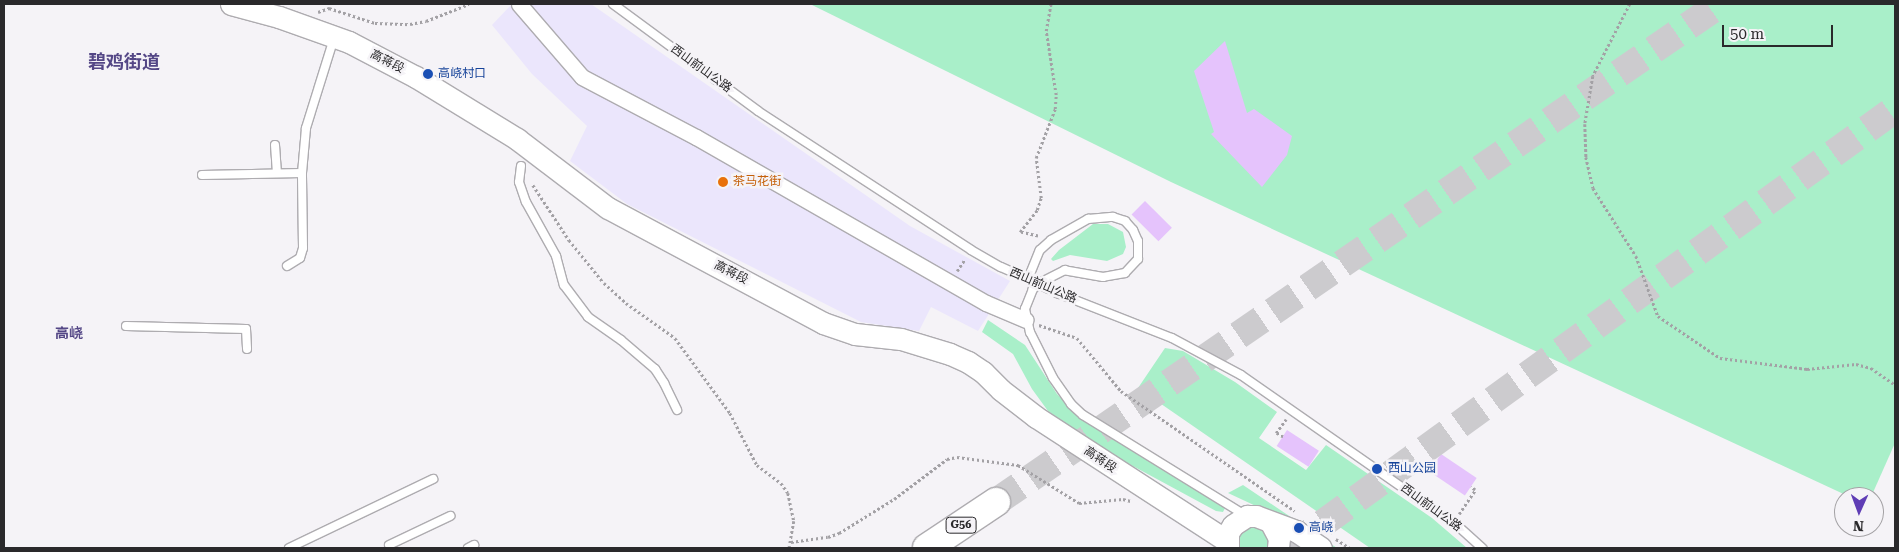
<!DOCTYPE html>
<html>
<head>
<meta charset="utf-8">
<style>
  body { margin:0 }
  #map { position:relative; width:1899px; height:552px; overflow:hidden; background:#f5f3f7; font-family:"Roboto Serif","Noto Sans SC",serif }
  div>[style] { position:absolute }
  .commercial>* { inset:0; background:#ebe6fc }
  .green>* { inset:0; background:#a9efc9 }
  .building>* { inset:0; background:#e5c3fc; transform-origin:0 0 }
  .highway-tunnel>* { height:28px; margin-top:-14px; transform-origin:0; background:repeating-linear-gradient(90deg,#cccbce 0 28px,transparent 0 42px) }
  .path>* { height:2.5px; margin-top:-1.25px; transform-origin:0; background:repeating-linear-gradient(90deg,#a3a1a5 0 2.5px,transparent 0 5px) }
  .roads { filter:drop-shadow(1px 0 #aeacb0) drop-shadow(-1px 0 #aeacb0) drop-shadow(0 1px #aeacb0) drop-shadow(0 -1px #aeacb0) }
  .lane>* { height:8px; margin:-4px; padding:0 4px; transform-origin:4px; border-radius:4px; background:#fff }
  .street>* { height:15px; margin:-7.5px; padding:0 7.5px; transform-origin:7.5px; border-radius:7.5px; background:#fff }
  .secondary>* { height:21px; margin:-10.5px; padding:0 10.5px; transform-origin:10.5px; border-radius:10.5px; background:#fff }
  .highway>* { height:28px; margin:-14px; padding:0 14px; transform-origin:14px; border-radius:14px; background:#fff }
  .bridges { filter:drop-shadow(1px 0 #aeacb0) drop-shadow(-1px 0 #aeacb0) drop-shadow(0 1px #aeacb0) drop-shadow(0 -1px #aeacb0) }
  .lane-bridge>* { height:8px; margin:-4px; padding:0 4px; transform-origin:4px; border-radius:4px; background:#fff }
  .dots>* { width:14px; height:14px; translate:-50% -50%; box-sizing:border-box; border:2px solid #f5f3f7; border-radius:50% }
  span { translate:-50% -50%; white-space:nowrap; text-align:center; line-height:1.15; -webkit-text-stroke:5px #f5f3f7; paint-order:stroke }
  .shield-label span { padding:1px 4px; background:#f5f3f7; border:1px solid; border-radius:4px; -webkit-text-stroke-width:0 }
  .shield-label { font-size:11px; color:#2a292b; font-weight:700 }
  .street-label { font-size:12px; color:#2a292b }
  .transit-label { font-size:12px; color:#164399 }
  .left { translate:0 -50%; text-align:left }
  .food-label { font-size:12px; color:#c56008 }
  .neighbourhood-label { font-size:14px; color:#544786; font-weight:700 }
  .district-label { font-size:18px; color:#544786; font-weight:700 }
  .frame { position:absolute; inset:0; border:5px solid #2a292b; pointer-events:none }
  .north { position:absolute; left:1834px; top:487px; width:50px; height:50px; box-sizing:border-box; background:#f5f3f7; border:1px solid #a4a2a5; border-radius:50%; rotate:182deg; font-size:14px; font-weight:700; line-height:20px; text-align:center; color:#2a292b }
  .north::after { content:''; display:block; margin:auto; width:18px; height:22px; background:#5f3db5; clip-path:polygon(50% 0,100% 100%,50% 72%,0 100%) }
  .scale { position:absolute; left:1722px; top:25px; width:111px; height:22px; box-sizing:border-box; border:2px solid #2a292b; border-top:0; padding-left:6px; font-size:15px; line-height:18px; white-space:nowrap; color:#2a292b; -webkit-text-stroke:4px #f5f3f7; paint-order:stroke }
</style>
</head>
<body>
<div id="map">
  <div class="commercial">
    <div style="clip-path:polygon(512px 4px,591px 4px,910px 226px,1010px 281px,978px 331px,931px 307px,919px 331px,861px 322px,627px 204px,570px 161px,587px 126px,532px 74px,492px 25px)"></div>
  </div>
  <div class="green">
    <div style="clip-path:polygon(810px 4px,1895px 4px,1895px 443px,1871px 497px,1850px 497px,1171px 182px)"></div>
    <div style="clip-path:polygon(1093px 224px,1108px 224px,1123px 232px,1126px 247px,1123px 254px,1107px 261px,1070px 255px,1053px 261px,1051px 259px,1059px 250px)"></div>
    <div style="clip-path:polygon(988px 320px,1025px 345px,1057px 394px,1078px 415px,1223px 504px,1225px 508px,1223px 512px,1216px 511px,1118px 458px,1080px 435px,1048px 411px,1032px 389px,1013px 354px,982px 332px)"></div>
    <div style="clip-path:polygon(1165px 348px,1183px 351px,1235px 382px,1277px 412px,1259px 438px,1306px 470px,1326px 445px,1432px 518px,1467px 548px,1370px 548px,1138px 388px)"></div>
    <div style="clip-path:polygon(1243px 485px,1337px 548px,1333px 548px,1303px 528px,1228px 493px)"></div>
    <div style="clip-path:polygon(1251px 524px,1268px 531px,1270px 548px,1237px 548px,1237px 535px)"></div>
  </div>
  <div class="building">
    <div style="clip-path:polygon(1225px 41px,1247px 113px,1254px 109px,1292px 136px,1287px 155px,1262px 187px,1211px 134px,1214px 132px,1194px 71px)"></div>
    <div style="left:1145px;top:201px;width:38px;height:19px;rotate:45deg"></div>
    <div style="left:1287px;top:430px;width:38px;height:19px;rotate:33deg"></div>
    <div style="left:1441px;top:454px;width:43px;height:21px;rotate:34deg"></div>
  </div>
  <div class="highway-tunnel">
    <div style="left:996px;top:502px;width:879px;rotate:-34.52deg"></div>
    <div style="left:1289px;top:548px;width:748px;rotate:-35.92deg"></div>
  </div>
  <div class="path">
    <div style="left:1630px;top:4px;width:81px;rotate:117.2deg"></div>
    <div style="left:1593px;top:76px;width:49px;rotate:99.5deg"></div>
    <div style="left:1585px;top:124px;width:33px;rotate:88deg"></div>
    <div style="left:1586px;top:157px;width:32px;rotate:77deg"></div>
    <div style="left:1593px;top:188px;width:80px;rotate:57.7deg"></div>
    <div style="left:1636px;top:256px;width:64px;rotate:69.9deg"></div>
    <div style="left:1658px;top:316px;width:75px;rotate:34.1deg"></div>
    <div style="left:1720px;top:358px;width:88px;rotate:7.2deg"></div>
    <div style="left:1807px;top:369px;width:49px;rotate:-5.8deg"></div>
    <div style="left:1856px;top:364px;width:16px;rotate:15deg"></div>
    <div style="left:1871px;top:368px;width:29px;rotate:35deg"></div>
    <div style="left:318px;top:12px;width:12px;rotate:-20deg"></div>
    <div style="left:329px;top:8px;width:48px;rotate:18.1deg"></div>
    <div style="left:375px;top:23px;width:35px;rotate:2deg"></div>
    <div style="left:410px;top:24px;width:16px;rotate:-11deg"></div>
    <div style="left:426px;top:21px;width:46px;rotate:-21.6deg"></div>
    <div style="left:533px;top:185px;width:66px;rotate:56.8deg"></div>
    <div style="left:569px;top:240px;width:55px;rotate:50.9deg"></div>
    <div style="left:604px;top:283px;width:30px;rotate:42deg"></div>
    <div style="left:626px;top:303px;width:60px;rotate:35.5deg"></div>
    <div style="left:675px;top:338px;width:93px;rotate:53.7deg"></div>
    <div style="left:730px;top:413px;width:59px;rotate:62.6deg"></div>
    <div style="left:757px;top:465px;width:30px;rotate:37deg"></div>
    <div style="left:781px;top:483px;width:12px;rotate:55deg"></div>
    <div style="left:788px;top:493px;width:29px;rotate:78deg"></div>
    <div style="left:794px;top:521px;width:27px;rotate:100deg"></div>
    <div style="left:1038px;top:236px;width:18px;rotate:-167deg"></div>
    <div style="left:1020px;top:232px;width:28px;rotate:-52deg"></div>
    <div style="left:1037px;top:210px;width:13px;rotate:-72deg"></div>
    <div style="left:1041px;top:198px;width:40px;rotate:-97.1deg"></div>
    <div style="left:1036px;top:158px;width:53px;rotate:-68.8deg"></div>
    <div style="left:1055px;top:109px;width:14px;rotate:-86deg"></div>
    <div style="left:1056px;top:95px;width:65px;rotate:-98.9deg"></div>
    <div style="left:1046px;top:31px;width:27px;rotate:-80deg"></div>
    <div style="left:957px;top:271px;width:14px;rotate:-56deg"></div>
    <div style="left:1039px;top:325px;width:40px;rotate:18.9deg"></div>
    <div style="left:1077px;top:338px;width:69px;rotate:50.3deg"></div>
    <div style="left:1121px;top:391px;width:211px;rotate:34.6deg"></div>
    <div style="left:1283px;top:437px;width:8px;rotate:-150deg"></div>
    <div style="left:1276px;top:433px;width:17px;rotate:-54deg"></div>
    <div style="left:1459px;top:514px;width:29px;rotate:-56deg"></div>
    <div style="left:1475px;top:490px;width:5px;rotate:-143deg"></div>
    <div style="left:1336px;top:539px;width:17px;rotate:33deg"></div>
    <div style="left:791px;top:542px;width:37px;rotate:-8deg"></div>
    <div style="left:828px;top:537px;width:12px;rotate:-20deg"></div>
    <div style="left:839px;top:533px;width:65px;rotate:-31.7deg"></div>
    <div style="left:894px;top:499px;width:66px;rotate:-37deg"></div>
    <div style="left:947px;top:459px;width:10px;rotate:-11deg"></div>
    <div style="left:957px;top:457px;width:62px;rotate:7.5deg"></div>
    <div style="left:1018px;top:465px;width:72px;rotate:31.9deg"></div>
    <div style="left:1079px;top:503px;width:44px;rotate:-5.2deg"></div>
    <div style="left:1123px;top:499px;width:8px;rotate:14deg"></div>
  </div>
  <div class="roads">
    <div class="lane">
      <div style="left:613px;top:4px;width:180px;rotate:36.4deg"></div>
      <div style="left:758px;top:111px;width:254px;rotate:33.1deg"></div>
      <div style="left:971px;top:250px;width:34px;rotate:30deg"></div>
      <div style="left:1001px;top:267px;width:34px;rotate:24deg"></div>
      <div style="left:275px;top:145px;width:28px;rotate:86deg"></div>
      <div style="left:521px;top:166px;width:16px;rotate:97deg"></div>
      <div style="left:519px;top:182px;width:21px;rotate:71deg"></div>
      <div style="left:526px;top:202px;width:62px;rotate:60.9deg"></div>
      <div style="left:556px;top:256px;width:30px;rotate:75deg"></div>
      <div style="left:564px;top:285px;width:40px;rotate:53deg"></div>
      <div style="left:588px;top:317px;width:40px;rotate:34.9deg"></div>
      <div style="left:621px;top:340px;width:45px;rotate:40.5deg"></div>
      <div style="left:655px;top:369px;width:17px;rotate:57deg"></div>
      <div style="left:664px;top:383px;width:30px;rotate:64deg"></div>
      <div style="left:202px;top:175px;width:100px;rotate:-1.1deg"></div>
      <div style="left:287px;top:266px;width:15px;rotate:-32deg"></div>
      <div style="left:300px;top:258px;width:10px;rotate:-73deg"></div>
      <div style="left:303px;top:248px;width:75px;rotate:-90.8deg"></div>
      <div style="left:302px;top:173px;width:45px;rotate:-84.9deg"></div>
      <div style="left:306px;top:128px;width:94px;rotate:-72.7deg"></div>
      <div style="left:1028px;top:279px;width:31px;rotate:-68deg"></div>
      <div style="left:1040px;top:250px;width:15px;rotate:-42deg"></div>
      <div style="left:1051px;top:240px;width:43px;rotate:-29.6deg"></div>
      <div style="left:1088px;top:219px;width:25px;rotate:-5deg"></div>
      <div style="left:1113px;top:217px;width:13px;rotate:18deg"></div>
      <div style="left:1125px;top:221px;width:12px;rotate:48deg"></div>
      <div style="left:1133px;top:230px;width:12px;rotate:66deg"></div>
      <div style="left:1138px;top:241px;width:18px;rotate:90deg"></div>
      <div style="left:1138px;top:259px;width:19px;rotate:133deg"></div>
      <div style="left:1125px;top:273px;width:22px;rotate:170deg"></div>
      <div style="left:1103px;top:277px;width:39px;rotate:-170deg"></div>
      <div style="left:1065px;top:270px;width:27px;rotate:153deg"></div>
      <div style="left:1041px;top:282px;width:11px;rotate:139deg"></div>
      <div style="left:1033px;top:289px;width:22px;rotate:112deg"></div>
      <div style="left:1025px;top:309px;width:24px;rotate:78deg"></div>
      <div style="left:1030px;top:332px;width:51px;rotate:63.4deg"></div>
      <div style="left:1053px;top:378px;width:32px;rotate:55deg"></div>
      <div style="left:1071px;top:404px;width:16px;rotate:43deg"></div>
      <div style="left:1083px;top:415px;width:190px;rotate:31.7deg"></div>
      <div style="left:1057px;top:293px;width:123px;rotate:21.4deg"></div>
      <div style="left:1172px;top:338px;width:78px;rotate:28.2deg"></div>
      <div style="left:1241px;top:375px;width:267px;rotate:34.9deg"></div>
      <div style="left:1460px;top:528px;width:30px;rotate:42deg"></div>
      <div style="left:126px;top:326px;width:120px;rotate:1.4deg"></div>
      <div style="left:246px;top:329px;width:20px;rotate:87deg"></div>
      <div style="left:389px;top:545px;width:68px;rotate:-25.4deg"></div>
      <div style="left:289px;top:548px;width:160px;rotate:-25.6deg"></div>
      <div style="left:468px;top:548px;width:7px;rotate:-27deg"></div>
    </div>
    <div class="street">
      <div style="left:519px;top:4px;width:96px;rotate:49.2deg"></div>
      <div style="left:582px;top:77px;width:129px;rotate:27.8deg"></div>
      <div style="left:696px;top:137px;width:334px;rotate:29.8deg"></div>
      <div style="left:986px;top:303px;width:43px;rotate:23deg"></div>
    </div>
    <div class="secondary">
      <div style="left:231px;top:4px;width:50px;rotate:15.2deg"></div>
      <div style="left:279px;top:17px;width:74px;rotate:19.7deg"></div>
      <div style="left:349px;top:42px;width:76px;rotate:27.6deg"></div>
      <div style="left:416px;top:77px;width:119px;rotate:31.5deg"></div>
      <div style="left:517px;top:139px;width:114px;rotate:37.2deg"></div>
      <div style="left:608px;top:208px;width:244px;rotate:28.1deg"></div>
      <div style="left:823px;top:323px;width:34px;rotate:19deg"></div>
      <div style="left:855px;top:334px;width:46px;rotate:6.2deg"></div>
      <div style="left:901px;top:339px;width:51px;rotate:17deg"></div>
      <div style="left:950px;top:354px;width:20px;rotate:24deg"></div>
      <div style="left:968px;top:362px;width:18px;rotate:34deg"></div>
      <div style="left:983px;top:372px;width:25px;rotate:45deg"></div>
      <div style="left:1001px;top:390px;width:44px;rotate:37.6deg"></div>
      <div style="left:1036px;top:417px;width:228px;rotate:33deg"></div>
      <div style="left:1271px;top:523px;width:17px;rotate:62deg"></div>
      <div style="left:1279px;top:538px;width:10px;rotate:96deg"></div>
      <div style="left:1228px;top:548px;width:15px;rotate:-90deg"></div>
      <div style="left:1228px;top:533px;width:9px;rotate:-58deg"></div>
      <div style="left:1233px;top:525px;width:17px;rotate:-33deg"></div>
      <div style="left:1247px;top:516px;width:9px"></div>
      <div style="left:1256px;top:516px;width:43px;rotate:20.6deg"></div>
      <div style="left:1296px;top:531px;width:30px;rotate:34deg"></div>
    </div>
    <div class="highway">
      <div style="left:927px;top:548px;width:83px;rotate:-33.7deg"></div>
    </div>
  </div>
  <div class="bridges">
    <div class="lane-bridge">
      <div style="left:1032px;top:281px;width:28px;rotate:26deg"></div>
    </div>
  </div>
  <div class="dots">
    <div style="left:428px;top:74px;background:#1a4fb4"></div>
    <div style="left:723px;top:182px;background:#e8710a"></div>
    <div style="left:1377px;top:469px;background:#1a4fb4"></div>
    <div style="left:1299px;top:528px;background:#1a4fb4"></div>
  </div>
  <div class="shield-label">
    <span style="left:961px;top:525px">G56</span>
  </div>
  <div class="street-label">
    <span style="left:387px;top:62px;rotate:27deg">高蒋段</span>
    <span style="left:701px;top:69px;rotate:36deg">西山前山公路</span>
    <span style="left:731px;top:273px;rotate:27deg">高蒋段</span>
    <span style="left:1043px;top:286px;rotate:23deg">西山前山公路</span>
    <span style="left:1100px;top:460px;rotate:34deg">高蒋段</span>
    <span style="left:1431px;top:508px;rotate:36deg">西山前山公路</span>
  </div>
  <div class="transit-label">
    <span class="left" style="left:438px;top:74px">高峣村口</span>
    <span class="left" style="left:1388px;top:469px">西山公园</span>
    <span class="left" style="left:1309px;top:528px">高峣</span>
  </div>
  <div class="food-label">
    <span class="left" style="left:733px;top:182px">茶马花街</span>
  </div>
  <div class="neighbourhood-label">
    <span style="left:69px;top:333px">高峣</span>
  </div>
  <div class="district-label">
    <span style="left:124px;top:62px">碧鸡街道</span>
  </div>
  <div class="frame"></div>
  <div class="north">N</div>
  <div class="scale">50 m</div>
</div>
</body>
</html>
